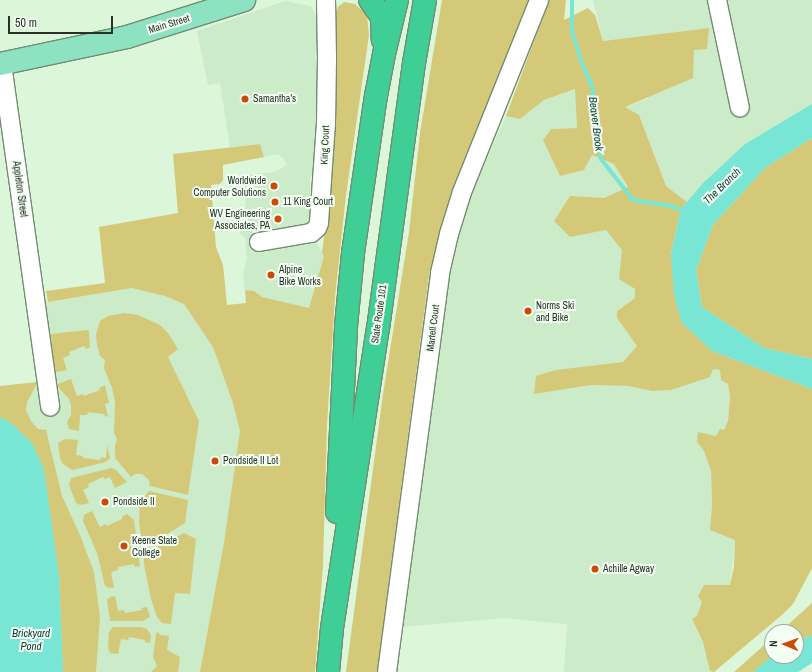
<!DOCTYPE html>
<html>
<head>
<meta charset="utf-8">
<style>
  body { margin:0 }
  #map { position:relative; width:812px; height:672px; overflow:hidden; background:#dbf6d8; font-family:"Archivo Narrow",sans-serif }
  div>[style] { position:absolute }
  .built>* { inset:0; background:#ccebc8 }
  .green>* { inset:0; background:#d4c978 }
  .water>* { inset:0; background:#78e5d5 }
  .stream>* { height:4px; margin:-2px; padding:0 2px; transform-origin:2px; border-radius:2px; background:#78e5d5 }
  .roads { filter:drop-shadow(1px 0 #738c71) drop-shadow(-1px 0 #738c71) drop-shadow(0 1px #738c71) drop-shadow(0 -1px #738c71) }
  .minor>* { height:18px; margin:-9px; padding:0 9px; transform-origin:9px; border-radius:9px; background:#fff }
  .major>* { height:22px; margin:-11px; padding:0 11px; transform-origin:11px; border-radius:11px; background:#8ce2c1 }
  .highway>* { height:22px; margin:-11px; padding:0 11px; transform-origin:11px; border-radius:11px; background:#40ce97 }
  .dots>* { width:11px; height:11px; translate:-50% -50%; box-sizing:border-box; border:2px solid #f3fef2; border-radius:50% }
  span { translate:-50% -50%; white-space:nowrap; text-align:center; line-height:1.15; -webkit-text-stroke:4px #f3fef2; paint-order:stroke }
  .street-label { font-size:10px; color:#283227 }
  .poi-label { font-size:10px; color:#283227 }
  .left { translate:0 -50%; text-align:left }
  .right { translate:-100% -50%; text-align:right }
  .water-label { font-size:11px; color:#0d403a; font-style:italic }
  .north { position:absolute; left:764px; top:624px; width:40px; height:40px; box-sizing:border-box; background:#f3fef2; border:1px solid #a2aca1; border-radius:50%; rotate:272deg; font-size:11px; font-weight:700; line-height:16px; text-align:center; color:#283227 }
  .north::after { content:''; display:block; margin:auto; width:14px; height:18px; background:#ce4807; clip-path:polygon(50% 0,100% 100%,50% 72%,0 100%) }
  .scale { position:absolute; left:8px; top:16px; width:105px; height:18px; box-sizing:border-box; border:2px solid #283227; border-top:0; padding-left:5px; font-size:12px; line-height:14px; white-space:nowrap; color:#283227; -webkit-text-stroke:3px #f3fef2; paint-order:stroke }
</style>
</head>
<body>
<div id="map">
  <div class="built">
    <div style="clip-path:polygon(593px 0,812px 0,812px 104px,745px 144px,702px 184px,687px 202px,666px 186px,639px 115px,625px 107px,647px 99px,694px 49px,708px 28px,603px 41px)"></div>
    <div style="clip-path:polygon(285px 1px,311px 6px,318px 20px,322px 81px,315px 165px,310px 179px,310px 221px,307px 226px,324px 256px,309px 308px,262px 297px,254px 291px,245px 290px,243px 274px,247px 259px,245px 237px,240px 234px,240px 230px,249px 228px,243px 185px,229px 187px,230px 182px,241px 175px,275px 172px,287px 165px,283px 158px,278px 154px,264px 157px,260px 144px,230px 147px,220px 83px,208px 85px,197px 31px)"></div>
    <div style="clip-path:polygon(576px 89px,577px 128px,551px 129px,544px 140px,560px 176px,584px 170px,592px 154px,614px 164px,628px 187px,604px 198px,570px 196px,570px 237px,606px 230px,623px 250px,619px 279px,635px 289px,635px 298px,617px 311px,617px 318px,637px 346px,623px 362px,599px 365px,534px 394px,591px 385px,628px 386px,652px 391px,713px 369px,720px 370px,728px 384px,730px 397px,728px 421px,724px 430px,716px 436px,697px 442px,704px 451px,711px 471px,712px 505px,710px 530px,735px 540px,730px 586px,702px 602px,697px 616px,692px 620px,703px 642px,711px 672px,564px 672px,567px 624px,504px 618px,400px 627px,450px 253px,470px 197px,506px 116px,520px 119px,544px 100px)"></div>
    <div style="clip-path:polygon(186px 279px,264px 421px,234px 672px,0 672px,0 386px,53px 381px,43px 303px)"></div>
  </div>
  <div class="green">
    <div style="clip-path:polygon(442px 0,529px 0,524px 18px,469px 149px,447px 208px,429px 276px,377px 672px,346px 672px,383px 394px,409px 232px,420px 133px)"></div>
    <div style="clip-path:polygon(547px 0,566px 0,564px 20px,588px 8px,595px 15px,603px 41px,709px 28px,707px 49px,694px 50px,693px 78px,625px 107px,639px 115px,666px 186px,687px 202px,681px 209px,671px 254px,712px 351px,812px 389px,812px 568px,793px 604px,783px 614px,714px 672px,710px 671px,703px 642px,692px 619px,697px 616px,702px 602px,698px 596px,704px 585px,730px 585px,734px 567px,735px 540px,710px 530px,712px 505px,711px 471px,704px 451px,697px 442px,698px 432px,716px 436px,720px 429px,724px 430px,728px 421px,730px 397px,728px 384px,721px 380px,720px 370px,713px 369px,710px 377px,671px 390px,652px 391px,628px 386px,591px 385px,534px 394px,536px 376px,556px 370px,623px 362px,637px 346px,617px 318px,617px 311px,635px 298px,635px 289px,619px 279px,622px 250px,606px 230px,570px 237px,554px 221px,570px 196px,604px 198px,628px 187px,614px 164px,592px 155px,584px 170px,560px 176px,543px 140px,551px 129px,577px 128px,575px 89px,544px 100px,520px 119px,506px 116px,547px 6px)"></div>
    <div style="clip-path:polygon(344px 2px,355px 4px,367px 15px,369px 35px,346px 195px,335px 297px,327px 425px,323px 565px,315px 672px,200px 672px,224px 543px,240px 431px,233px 403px,213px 347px,184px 304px,165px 296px,132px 288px,48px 302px,46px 291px,105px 283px,99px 227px,178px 213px,173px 154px,260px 144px,264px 157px,223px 165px,223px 180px,220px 184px,211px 185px,216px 247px,223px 265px,227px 305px,246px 303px,245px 290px,254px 291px,262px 297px,309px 308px,324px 256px,322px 253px,333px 165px,331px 125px,336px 94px,336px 33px,333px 18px,338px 7px)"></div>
    <div style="clip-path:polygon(812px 138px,812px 359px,764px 348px,702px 307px,696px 270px,713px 225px,765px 168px)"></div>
    <div style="clip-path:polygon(124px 313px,138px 315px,160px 325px,168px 333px,178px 349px,168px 357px,199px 421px,188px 495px,150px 486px,149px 480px,142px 474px,135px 474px,131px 477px,115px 458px,115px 446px,117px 439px,114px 433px,115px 402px,112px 388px,104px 368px,105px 360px,100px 356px,97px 345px,96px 334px,100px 321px,108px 316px)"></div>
    <div style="clip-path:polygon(87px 330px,89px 331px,90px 347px,86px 349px,84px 346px,69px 352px,70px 355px,63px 358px,67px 370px,57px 372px,54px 369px,51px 334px)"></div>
    <div style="clip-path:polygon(71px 379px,77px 396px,83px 394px,84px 396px,100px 390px,99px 388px,105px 385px,109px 403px,105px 404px,108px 417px,105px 416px,104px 414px,88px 412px,87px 415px,80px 415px,79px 431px,69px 429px,67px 422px,71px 415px,71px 405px,69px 399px,58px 387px,58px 384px)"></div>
    <div style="clip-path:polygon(38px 382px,27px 402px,26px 410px,31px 421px,38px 429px,46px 430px,62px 496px,80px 535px,94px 572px,100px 617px,96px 672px,63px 672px,59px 575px,11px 423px,0 417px,0 386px)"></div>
    <div style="clip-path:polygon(65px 439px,78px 440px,76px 455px,83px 456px,83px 458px,100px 460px,101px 457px,106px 458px,107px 445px,110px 458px,106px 462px,73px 470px,70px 469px,62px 463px,60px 458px,58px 443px)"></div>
    <div style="clip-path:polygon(111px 468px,115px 469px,127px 482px,115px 488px,110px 477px,105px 479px,103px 477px,88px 484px,89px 487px,83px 490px,89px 503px,80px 505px,76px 503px,69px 485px,71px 478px)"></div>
    <div style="clip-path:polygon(149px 491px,188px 500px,185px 523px,143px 549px,139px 523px,140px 497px,144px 497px)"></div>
    <div style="clip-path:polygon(92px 511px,100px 527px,105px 524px,107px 526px,122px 519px,122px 517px,127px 514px,134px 520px,140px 566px,135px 567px,134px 564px,118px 567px,118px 570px,111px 572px,114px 588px,109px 588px,105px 586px,97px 553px,83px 521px,84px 515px)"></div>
    <div style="clip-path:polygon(184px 533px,196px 539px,190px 594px,175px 593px,171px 624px,162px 623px,157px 617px,151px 599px,144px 564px,144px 557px,148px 552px)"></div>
    <div style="clip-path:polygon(115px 596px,118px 611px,124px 610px,125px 613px,142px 610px,141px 608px,147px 607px,150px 617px,143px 621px,110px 621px,107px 600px,110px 597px)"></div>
    <div style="clip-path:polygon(812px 603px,812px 635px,796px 642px,796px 632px,780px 632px)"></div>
    <div style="clip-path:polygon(113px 627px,141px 627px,147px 629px,151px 635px,150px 643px,145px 642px,145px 640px,129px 637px,128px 640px,121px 639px,118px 654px,110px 653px,108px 648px,109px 632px)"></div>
    <div style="clip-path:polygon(158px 632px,160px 635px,169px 636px,167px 650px,180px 657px,178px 672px,151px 672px,157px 666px,153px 657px,156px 634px)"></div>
    <div style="clip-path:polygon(772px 638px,772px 656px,753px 672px,734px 672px)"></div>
  </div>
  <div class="water">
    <div style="clip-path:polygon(812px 104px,812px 138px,765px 168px,713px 225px,696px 270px,702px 307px,764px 348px,812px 359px,812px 389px,712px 351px,682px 323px,674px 296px,671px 254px,681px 209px,702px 184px,745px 144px)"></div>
    <div style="clip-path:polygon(0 417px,11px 423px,32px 443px,44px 469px,59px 575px,63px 672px,0 672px)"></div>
    <div style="clip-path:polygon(812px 635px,812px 663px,798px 672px,753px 672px,772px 656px,796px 656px,796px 642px)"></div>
  </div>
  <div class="stream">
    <div style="left:572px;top:0;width:31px;rotate:90deg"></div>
    <div style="left:572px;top:31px;width:31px;rotate:73deg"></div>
    <div style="left:581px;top:61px;width:27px;rotate:66deg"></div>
    <div style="left:592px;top:86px;width:74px;rotate:83deg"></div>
    <div style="left:601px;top:159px;width:52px;rotate:52deg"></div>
    <div style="left:633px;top:200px;width:37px;rotate:9deg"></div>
    <div style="left:670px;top:206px;width:17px;rotate:17deg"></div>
  </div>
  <div class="roads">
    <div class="minor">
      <div style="left:717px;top:0;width:110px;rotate:78deg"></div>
      <div style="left:2px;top:64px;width:346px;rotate:82deg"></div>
      <div style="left:259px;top:242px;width:53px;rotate:-9.8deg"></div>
      <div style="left:311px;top:233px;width:8px;rotate:-40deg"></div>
      <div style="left:317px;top:228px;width:5px;rotate:-68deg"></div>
      <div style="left:319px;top:223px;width:100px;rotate:-86deg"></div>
      <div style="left:326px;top:123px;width:66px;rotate:-89.1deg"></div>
      <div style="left:327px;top:57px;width:57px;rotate:-91deg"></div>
      <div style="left:387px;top:672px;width:403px;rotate:-82.4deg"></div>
      <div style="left:440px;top:273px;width:40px;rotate:-77deg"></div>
      <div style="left:449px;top:234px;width:44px;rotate:-72.8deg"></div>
      <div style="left:462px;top:192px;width:207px;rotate:-68.1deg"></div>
    </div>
    <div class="major">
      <div style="left:0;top:64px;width:130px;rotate:-12deg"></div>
      <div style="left:127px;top:37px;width:123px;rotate:-17.5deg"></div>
    </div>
    <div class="highway">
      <div style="left:370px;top:0;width:21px;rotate:55deg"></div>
      <div style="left:382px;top:17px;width:23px;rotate:88deg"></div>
      <div style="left:337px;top:512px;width:186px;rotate:-87.2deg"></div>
      <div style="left:346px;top:326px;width:73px;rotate:-84.5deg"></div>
      <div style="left:353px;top:253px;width:159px;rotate:-81.7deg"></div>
      <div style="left:376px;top:96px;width:43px;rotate:-79.2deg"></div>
      <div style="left:384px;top:54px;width:56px;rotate:-76.5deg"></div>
      <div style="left:328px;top:672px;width:44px;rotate:-84.8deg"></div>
      <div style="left:332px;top:628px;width:303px;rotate:-81.3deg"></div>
      <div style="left:378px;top:329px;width:268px;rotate:-82.3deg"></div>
      <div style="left:414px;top:63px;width:64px;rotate:-80.1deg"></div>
    </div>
  </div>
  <div class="dots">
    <div style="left:245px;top:99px;background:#ce4807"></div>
    <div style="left:274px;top:186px;background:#ce4807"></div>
    <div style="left:275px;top:202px;background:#ce4807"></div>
    <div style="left:278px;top:219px;background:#ce4807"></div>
    <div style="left:271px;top:275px;background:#ce4807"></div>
    <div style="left:528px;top:311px;background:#ce4807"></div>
    <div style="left:215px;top:461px;background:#ce4807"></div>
    <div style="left:105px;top:502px;background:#ce4807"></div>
    <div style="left:124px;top:546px;background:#ce4807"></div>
    <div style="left:595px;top:569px;background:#ce4807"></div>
  </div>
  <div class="street-label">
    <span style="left:169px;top:24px;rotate:-17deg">Main Street</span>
    <span style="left:325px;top:145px;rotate:-88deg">King Court</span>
    <span style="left:20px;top:189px;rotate:82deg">Appleton Street</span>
    <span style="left:379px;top:314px;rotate:-82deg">State Route 101</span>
    <span style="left:433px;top:328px;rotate:-83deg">Martell Court</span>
  </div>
  <div class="poi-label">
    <span class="left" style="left:253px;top:99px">Samantha's</span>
    <span class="right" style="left:266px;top:186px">Worldwide<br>Computer Solutions</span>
    <span class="left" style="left:283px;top:202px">11 King Court</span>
    <span class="right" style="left:270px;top:219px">WV Engineering<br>Associates, PA</span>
    <span class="left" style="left:279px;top:275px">Alpine<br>Bike Works</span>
    <span class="left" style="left:536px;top:311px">Norms Ski<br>and Bike</span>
    <span class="left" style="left:223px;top:461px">Pondside II Lot</span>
    <span class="left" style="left:113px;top:502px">Pondside II</span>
    <span class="left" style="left:132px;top:546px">Keene State<br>College</span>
    <span class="left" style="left:603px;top:569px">Achille Agway</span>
  </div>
  <div class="water-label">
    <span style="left:596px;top:124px;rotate:83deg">Beaver Brook</span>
    <span style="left:722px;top:186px;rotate:-44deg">The Branch</span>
    <span style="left:31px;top:640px">Brickyard<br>Pond</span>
  </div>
  <div class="north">N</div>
  <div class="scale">50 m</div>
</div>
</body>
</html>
